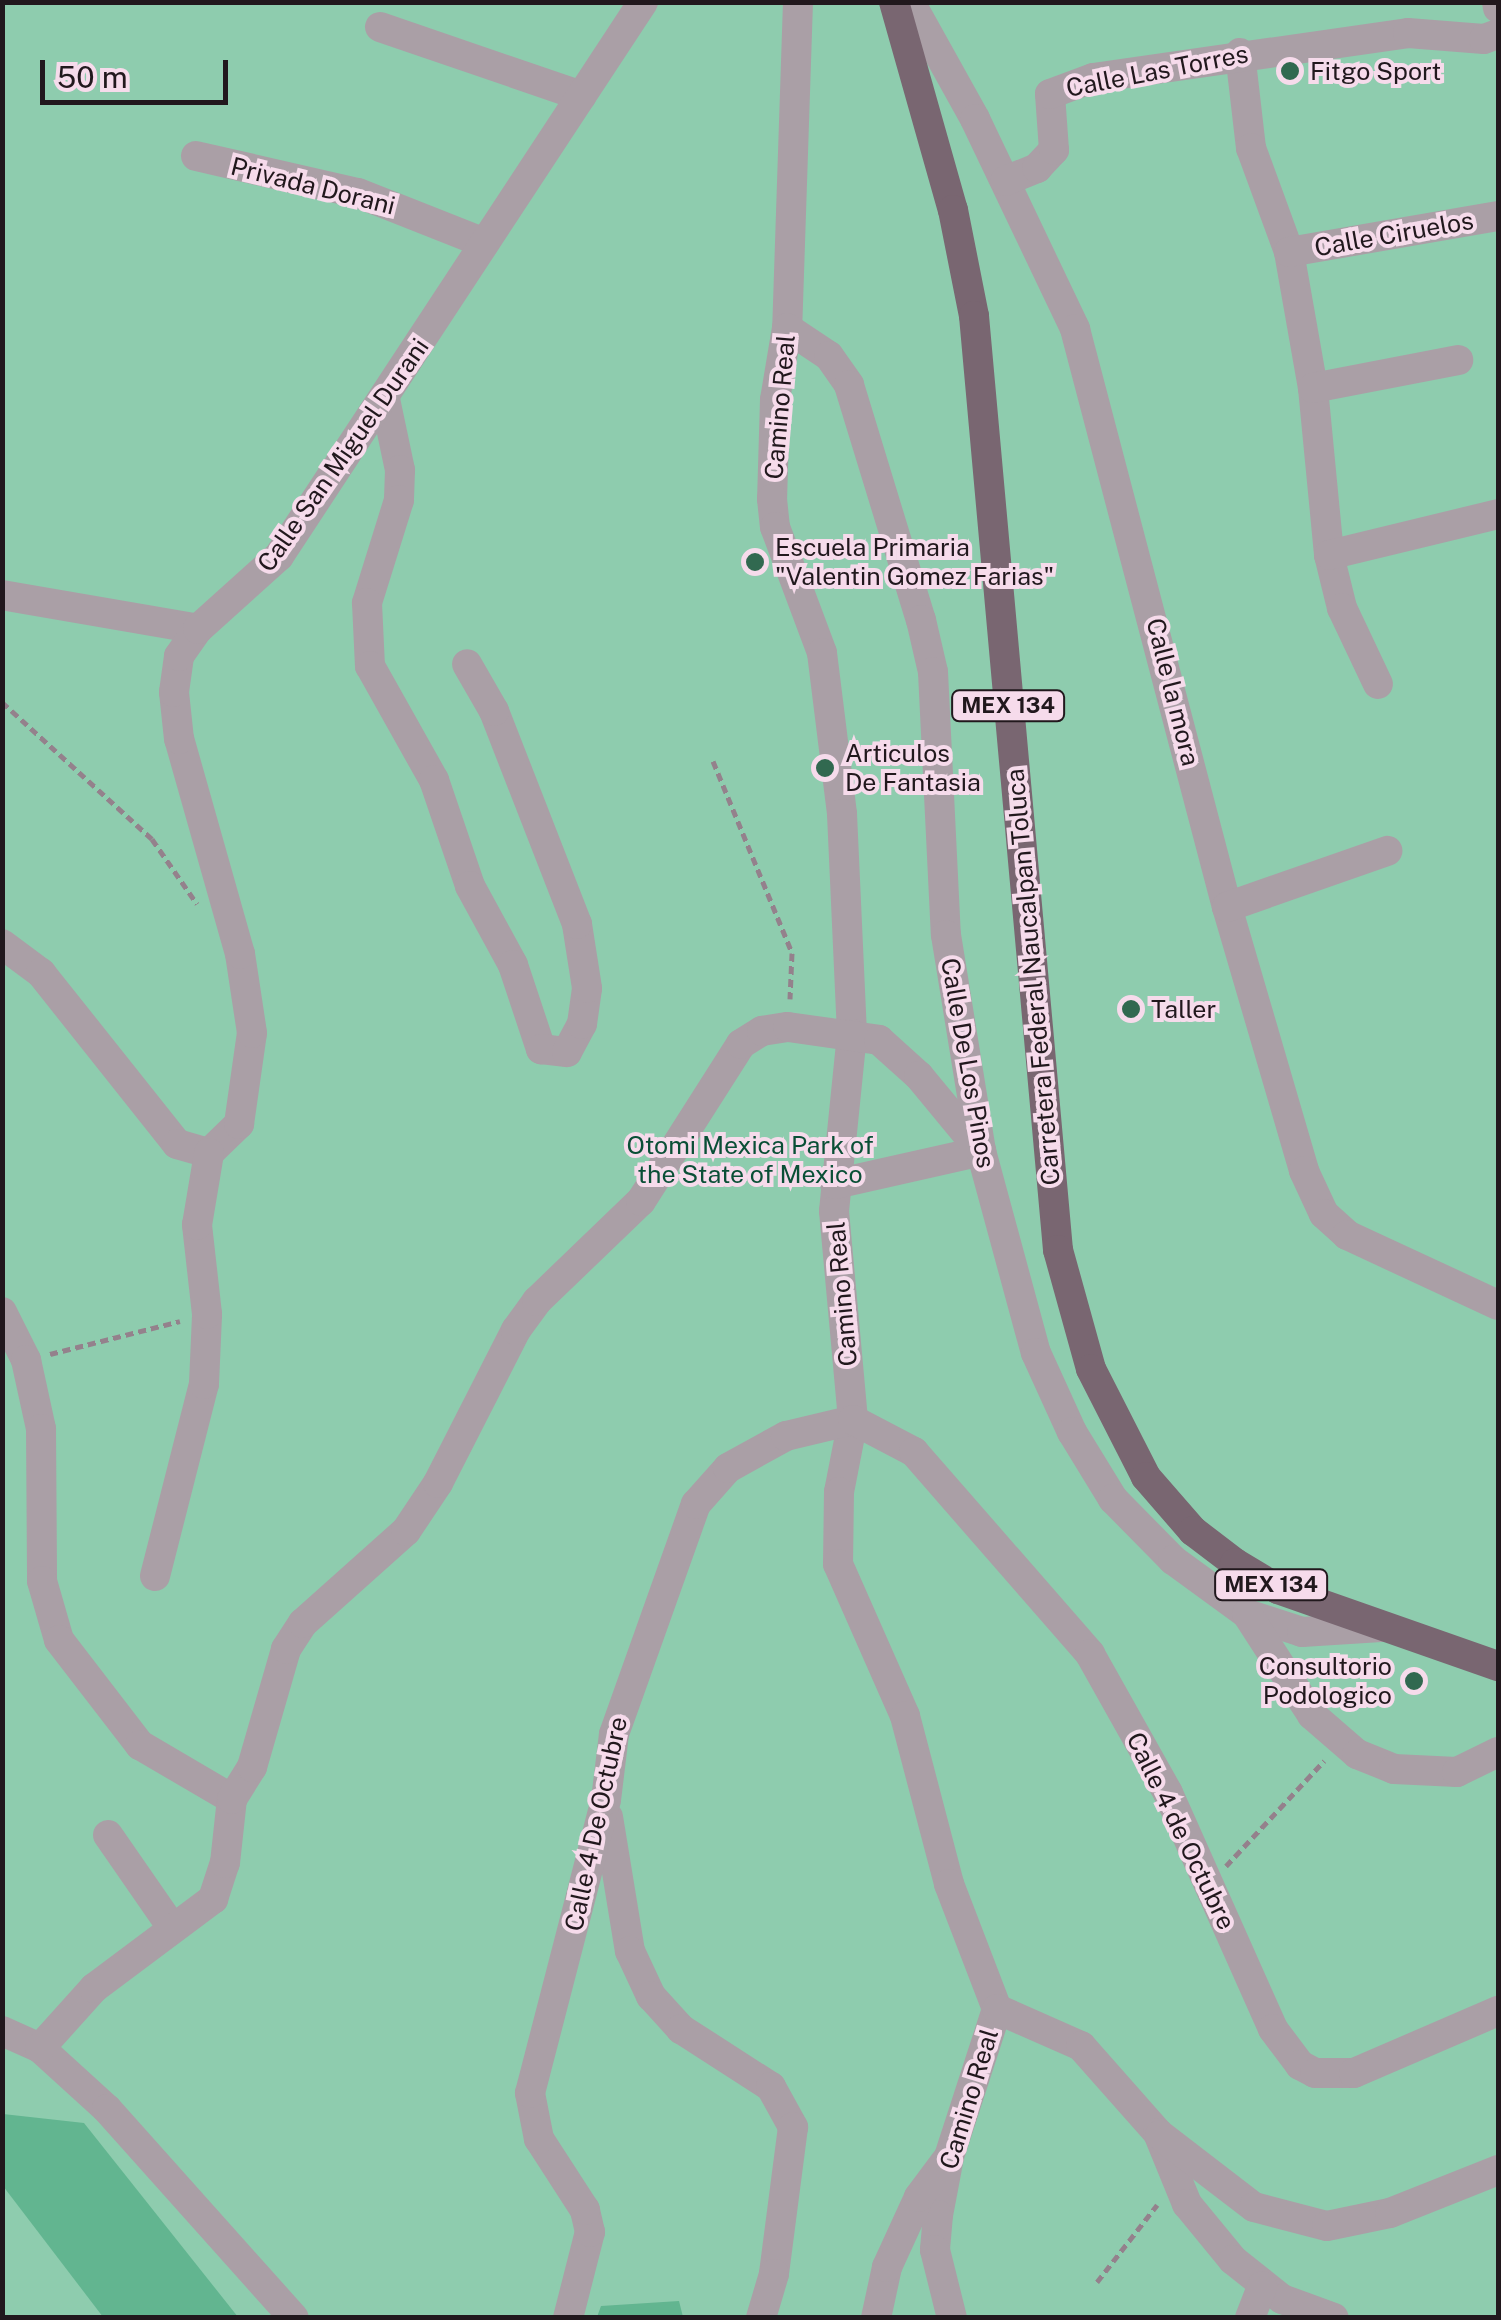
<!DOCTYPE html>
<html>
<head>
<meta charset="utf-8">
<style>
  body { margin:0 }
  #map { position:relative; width:1501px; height:2320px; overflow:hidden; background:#f6dbeb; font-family:"Public Sans",sans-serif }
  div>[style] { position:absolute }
  .green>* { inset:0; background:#8eccae; transform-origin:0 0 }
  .forest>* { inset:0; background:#62b590 }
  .path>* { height:5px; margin-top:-2.5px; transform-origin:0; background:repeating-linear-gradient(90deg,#94818c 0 8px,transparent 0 13px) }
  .minor>* { height:30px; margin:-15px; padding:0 15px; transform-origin:15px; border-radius:15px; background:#aa9fa6 }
  .major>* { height:30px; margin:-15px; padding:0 15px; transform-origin:15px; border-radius:15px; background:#796671 }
  .dots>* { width:28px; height:28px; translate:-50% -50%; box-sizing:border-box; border:5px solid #f6dbeb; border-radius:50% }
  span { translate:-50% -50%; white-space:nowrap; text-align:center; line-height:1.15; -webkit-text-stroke:8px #f6dbeb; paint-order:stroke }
  .shield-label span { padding:2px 8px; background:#f6dbeb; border:2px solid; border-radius:8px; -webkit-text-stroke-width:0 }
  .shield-label { font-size:22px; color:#21181d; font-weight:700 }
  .street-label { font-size:25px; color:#21181d }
  .poi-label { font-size:25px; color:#21181d }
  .left { translate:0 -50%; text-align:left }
  .right { translate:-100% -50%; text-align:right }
  .park-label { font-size:25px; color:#0a4f36 }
  .frame { position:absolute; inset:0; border:5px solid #21181d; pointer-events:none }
  .scale { position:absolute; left:40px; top:60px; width:188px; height:45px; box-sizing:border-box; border:5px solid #21181d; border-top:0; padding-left:12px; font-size:30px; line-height:35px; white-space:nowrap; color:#21181d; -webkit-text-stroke:8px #f6dbeb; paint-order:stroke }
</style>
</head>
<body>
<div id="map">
  <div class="green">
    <div style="left:3px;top:3px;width:1495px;height:2315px"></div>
  </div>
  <div class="forest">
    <div style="clip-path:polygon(3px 2114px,84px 2123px,238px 2317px,103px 2317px,3px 2186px)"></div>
    <div style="clip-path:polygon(679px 2301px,683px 2317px,597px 2317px,601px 2306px)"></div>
  </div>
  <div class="path">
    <div style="left:2px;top:702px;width:203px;rotate:42.4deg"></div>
    <div style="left:152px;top:839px;width:79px;rotate:55.3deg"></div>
    <div style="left:713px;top:761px;width:208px;rotate:67.6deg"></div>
    <div style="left:792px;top:953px;width:46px;rotate:92.5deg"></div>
    <div style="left:50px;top:1354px;width:134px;rotate:-14.2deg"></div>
    <div style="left:1226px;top:1866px;width:144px;rotate:-47deg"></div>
    <div style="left:1097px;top:2282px;width:98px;rotate:-52.1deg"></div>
  </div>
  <div class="minor">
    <div style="left:798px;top:2px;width:326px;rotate:91.9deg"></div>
    <div style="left:787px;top:328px;width:73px;rotate:99.5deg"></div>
    <div style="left:775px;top:400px;width:99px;rotate:91.7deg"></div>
    <div style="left:772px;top:499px;width:28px;rotate:84deg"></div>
    <div style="left:775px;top:527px;width:134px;rotate:69.5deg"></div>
    <div style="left:822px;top:653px;width:162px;rotate:82.9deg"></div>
    <div style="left:842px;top:814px;width:220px;rotate:87.4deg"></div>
    <div style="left:852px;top:1034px;width:178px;rotate:95.8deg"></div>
    <div style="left:834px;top:1211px;width:210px;rotate:84.8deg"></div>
    <div style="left:853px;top:1420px;width:73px;rotate:101deg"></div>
    <div style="left:839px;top:1492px;width:72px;rotate:90.8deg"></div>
    <div style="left:838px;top:1564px;width:166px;rotate:66.2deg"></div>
    <div style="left:905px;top:1716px;width:174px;rotate:75.3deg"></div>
    <div style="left:949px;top:1884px;width:134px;rotate:69deg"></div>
    <div style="left:997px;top:2009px;width:156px;rotate:108deg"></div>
    <div style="left:949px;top:2157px;width:59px;rotate:100.7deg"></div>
    <div style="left:938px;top:2215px;width:35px;rotate:95deg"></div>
    <div style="left:935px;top:2250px;width:70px;rotate:76deg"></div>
    <div style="left:910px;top:2px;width:134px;rotate:60.9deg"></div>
    <div style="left:975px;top:119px;width:233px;rotate:64.5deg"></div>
    <div style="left:1075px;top:329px;width:598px;rotate:75.27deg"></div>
    <div style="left:1227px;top:907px;width:275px;rotate:73.7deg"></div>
    <div style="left:1304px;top:1171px;width:47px;rotate:65.1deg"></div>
    <div style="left:1324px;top:1214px;width:31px;rotate:42deg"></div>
    <div style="left:1347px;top:1235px;width:166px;rotate:24.9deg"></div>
    <div style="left:1497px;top:2px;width:6px;rotate:81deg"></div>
    <div style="left:380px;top:27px;width:213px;rotate:18.9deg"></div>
    <div style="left:1240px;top:53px;width:96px;rotate:83.4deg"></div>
    <div style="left:1251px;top:148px;width:111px;rotate:69.9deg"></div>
    <div style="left:1289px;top:252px;width:138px;rotate:80deg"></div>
    <div style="left:1313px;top:388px;width:168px;rotate:84.5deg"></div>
    <div style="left:1329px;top:555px;width:55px;rotate:76.2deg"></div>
    <div style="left:1342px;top:608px;width:84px;rotate:64.7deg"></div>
    <div style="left:196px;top:156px;width:166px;rotate:12.9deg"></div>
    <div style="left:358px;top:193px;width:136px;rotate:21.6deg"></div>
    <div style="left:1005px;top:181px;width:35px;rotate:-22deg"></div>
    <div style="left:1037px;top:168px;width:25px;rotate:-47deg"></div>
    <div style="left:1054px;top:150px;width:56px;rotate:-94.1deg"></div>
    <div style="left:1050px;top:94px;width:46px;rotate:-20.4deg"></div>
    <div style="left:1093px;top:78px;width:318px;rotate:-8.1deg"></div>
    <div style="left:1408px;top:33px;width:76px;rotate:4.5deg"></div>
    <div style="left:1484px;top:39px;width:15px;rotate:-20deg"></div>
    <div style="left:1289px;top:252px;width:212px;rotate:-9.8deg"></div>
    <div style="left:787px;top:328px;width:50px;rotate:33.7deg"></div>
    <div style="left:829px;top:356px;width:35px;rotate:55deg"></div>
    <div style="left:849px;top:385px;width:246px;rotate:73deg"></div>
    <div style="left:921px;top:620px;width:53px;rotate:77deg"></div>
    <div style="left:933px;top:672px;width:263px;rotate:87.2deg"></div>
    <div style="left:946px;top:935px;width:219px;rotate:80.8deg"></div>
    <div style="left:981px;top:1151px;width:209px;rotate:74.8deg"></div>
    <div style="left:1036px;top:1353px;width:87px;rotate:65.5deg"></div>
    <div style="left:1072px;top:1432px;width:79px;rotate:58.5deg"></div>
    <div style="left:1113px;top:1499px;width:86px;rotate:45.5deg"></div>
    <div style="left:1173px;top:1560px;width:92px;rotate:36.1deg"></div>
    <div style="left:1247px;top:1614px;width:58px;rotate:18.1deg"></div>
    <div style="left:1302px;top:1632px;width:79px;rotate:-3.6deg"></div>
    <div style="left:1313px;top:388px;width:148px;rotate:-10.9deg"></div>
    <div style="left:385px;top:399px;width:73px;rotate:78.1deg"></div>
    <div style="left:400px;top:470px;width:30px;rotate:92deg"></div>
    <div style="left:399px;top:500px;width:108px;rotate:107.3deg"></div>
    <div style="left:367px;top:603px;width:63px;rotate:87.3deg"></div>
    <div style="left:370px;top:666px;width:131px;rotate:60.7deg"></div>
    <div style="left:434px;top:780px;width:112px;rotate:71.2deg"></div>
    <div style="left:470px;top:886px;width:90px;rotate:61.4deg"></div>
    <div style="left:513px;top:965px;width:89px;rotate:71.6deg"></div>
    <div style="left:541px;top:1049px;width:26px;rotate:7deg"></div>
    <div style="left:567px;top:1052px;width:32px;rotate:-62deg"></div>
    <div style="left:582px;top:1024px;width:36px;rotate:-82deg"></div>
    <div style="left:587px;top:988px;width:65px;rotate:-98.9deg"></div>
    <div style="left:577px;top:924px;width:229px;rotate:-111.3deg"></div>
    <div style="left:494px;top:711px;width:54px;rotate:-119.9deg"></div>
    <div style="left:1329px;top:555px;width:174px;rotate:-13.6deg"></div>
    <div style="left:2px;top:595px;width:199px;rotate:9.8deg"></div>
    <div style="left:1227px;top:907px;width:170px;rotate:-19.3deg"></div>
    <div style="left:2px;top:944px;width:49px;rotate:36.6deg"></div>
    <div style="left:41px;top:973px;width:218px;rotate:51.5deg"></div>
    <div style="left:177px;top:1144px;width:33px;rotate:16deg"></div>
    <div style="left:209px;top:1153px;width:42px;rotate:-44deg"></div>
    <div style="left:239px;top:1124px;width:92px;rotate:-81.9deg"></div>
    <div style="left:252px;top:1033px;width:80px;rotate:-98.6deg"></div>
    <div style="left:240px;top:954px;width:223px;rotate:-105.8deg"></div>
    <div style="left:179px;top:739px;width:47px;rotate:-96.1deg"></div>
    <div style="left:174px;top:692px;width:36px;rotate:-82deg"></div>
    <div style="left:179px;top:656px;width:33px;rotate:-55deg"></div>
    <div style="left:198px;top:629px;width:109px;rotate:-42deg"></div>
    <div style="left:279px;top:556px;width:663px;rotate:-56.69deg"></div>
    <div style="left:835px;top:1184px;width:150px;rotate:-12.7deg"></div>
    <div style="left:2px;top:1312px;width:54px;rotate:63.4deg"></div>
    <div style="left:26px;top:1360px;width:71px;rotate:77.7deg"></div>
    <div style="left:41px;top:1429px;width:152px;rotate:89.6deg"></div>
    <div style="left:42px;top:1581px;width:61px;rotate:73.9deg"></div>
    <div style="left:59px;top:1640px;width:133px;rotate:52.4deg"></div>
    <div style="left:140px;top:1745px;width:107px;rotate:30.4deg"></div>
    <div style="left:155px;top:1576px;width:198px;rotate:-75.7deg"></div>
    <div style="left:204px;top:1384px;width:70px;rotate:-87.5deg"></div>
    <div style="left:207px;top:1314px;width:90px;rotate:-96.4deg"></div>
    <div style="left:197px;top:1225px;width:73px;rotate:-80.5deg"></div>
    <div style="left:1247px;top:1614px;width:120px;rotate:57.2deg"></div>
    <div style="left:1312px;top:1715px;width:60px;rotate:40.9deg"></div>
    <div style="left:1357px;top:1754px;width:40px;rotate:22deg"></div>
    <div style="left:1394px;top:1769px;width:63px;rotate:2.7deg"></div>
    <div style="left:1457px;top:1772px;width:46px;rotate:-26deg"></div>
    <div style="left:608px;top:1817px;width:136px;rotate:80.7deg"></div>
    <div style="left:630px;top:1951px;width:50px;rotate:65deg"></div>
    <div style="left:651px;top:1996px;width:45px;rotate:47.7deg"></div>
    <div style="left:681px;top:2029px;width:107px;rotate:32.8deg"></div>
    <div style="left:771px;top:2087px;width:46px;rotate:61.2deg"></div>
    <div style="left:793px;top:2127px;width:148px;rotate:97.4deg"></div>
    <div style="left:774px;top:2274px;width:46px;rotate:106.5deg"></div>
    <div style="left:108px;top:1835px;width:111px;rotate:55.3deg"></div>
    <div style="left:997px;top:2009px;width:92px;rotate:23.8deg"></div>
    <div style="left:1081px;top:2046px;width:116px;rotate:48.5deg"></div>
    <div style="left:1158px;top:2133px;width:77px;rotate:67.8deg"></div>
    <div style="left:1187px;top:2204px;width:72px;rotate:50.6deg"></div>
    <div style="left:1233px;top:2260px;width:63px;rotate:38.5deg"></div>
    <div style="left:1282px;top:2299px;width:55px;rotate:20.1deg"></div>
    <div style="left:2px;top:2031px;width:42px;rotate:24.1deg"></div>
    <div style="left:40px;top:2048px;width:91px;rotate:42.3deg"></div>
    <div style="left:107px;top:2109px;width:280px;rotate:48.2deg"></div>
    <div style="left:40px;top:2048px;width:81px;rotate:-48deg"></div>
    <div style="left:94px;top:1988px;width:149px;rotate:-36.8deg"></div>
    <div style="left:213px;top:1899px;width:38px;rotate:-72deg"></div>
    <div style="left:225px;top:1863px;width:64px;rotate:-83.8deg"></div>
    <div style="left:232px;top:1799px;width:38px;rotate:-58deg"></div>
    <div style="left:252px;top:1767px;width:123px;rotate:-73.9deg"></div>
    <div style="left:286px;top:1649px;width:31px;rotate:-57deg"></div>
    <div style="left:303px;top:1623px;width:138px;rotate:-41.8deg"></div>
    <div style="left:406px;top:1531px;width:58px;rotate:-56.3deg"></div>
    <div style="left:438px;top:1483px;width:172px;rotate:-63deg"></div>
    <div style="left:516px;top:1330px;width:36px;rotate:-54deg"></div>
    <div style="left:537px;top:1301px;width:144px;rotate:-43.9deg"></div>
    <div style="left:641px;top:1201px;width:186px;rotate:-57.5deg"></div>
    <div style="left:741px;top:1044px;width:25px;rotate:-32deg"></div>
    <div style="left:762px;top:1031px;width:26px;rotate:-9deg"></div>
    <div style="left:788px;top:1027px;width:92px;rotate:8.1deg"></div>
    <div style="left:879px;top:1040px;width:54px;rotate:42deg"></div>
    <div style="left:919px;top:1076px;width:91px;rotate:50.4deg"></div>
    <div style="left:1160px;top:2135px;width:118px;rotate:37.5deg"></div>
    <div style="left:1254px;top:2207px;width:75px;rotate:14.6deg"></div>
    <div style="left:1327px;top:2226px;width:64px;rotate:-11.7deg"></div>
    <div style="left:1390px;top:2213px;width:116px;rotate:-21.7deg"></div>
    <div style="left:568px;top:2318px;width:89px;rotate:-75.7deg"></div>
    <div style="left:590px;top:2232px;width:23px;rotate:-103deg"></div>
    <div style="left:585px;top:2210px;width:85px;rotate:-122.9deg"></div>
    <div style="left:539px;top:2139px;width:47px;rotate:-101.1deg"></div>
    <div style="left:530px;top:2093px;width:303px;rotate:-75.5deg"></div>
    <div style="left:606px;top:1800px;width:66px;rotate:-83.1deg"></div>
    <div style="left:614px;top:1734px;width:244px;rotate:-70.4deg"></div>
    <div style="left:696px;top:1504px;width:48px;rotate:-48.4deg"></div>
    <div style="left:728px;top:1468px;width:66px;rotate:-28.9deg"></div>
    <div style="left:786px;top:1436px;width:69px;rotate:-13.4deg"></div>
    <div style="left:853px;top:1420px;width:69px;rotate:27.7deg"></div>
    <div style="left:914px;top:1452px;width:268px;rotate:48.9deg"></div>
    <div style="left:1090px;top:1654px;width:159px;rotate:60.7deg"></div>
    <div style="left:1168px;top:1793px;width:258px;rotate:66deg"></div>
    <div style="left:1273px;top:2029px;width:45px;rotate:53.1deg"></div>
    <div style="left:1300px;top:2065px;width:17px;rotate:28deg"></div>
    <div style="left:1315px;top:2073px;width:39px"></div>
    <div style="left:1354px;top:2073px;width:157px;rotate:-23.3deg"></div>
    <div style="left:876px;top:2318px;width:52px;rotate:-77.8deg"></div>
    <div style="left:887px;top:2267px;width:77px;rotate:-65.4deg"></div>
    <div style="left:919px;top:2197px;width:44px;rotate:-53.4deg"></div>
    <div style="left:1250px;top:2318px;width:34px;rotate:-69deg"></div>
  </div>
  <div class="major">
    <div style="left:894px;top:2px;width:216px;rotate:74.2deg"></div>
    <div style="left:953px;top:210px;width:108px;rotate:78.8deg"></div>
    <div style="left:974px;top:316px;width:938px;rotate:84.86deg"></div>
    <div style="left:1058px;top:1250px;width:123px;rotate:74.5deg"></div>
    <div style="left:1091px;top:1369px;width:121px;rotate:63deg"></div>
    <div style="left:1146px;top:1477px;width:72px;rotate:49deg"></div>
    <div style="left:1193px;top:1531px;width:53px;rotate:37.3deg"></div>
    <div style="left:1235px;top:1563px;width:50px;rotate:31.2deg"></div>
    <div style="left:1278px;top:1589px;width:233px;rotate:19.3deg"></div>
  </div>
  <div class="dots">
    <div style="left:1290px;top:71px;background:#316950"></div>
    <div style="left:755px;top:562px;background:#316950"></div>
    <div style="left:825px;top:768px;background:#316950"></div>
    <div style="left:1131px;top:1009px;background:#316950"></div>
    <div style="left:1414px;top:1681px;background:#316950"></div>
  </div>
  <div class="shield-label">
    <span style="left:1008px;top:706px">MEX 134</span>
    <span style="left:1271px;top:1585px">MEX 134</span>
  </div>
  <div class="street-label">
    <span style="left:1157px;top:71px;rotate:-11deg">Calle Las Torres</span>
    <span style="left:313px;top:186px;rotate:14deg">Privada Dorani</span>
    <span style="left:1394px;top:234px;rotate:-10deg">Calle Ciruelos</span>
    <span style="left:780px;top:407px;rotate:-85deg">Camino Real</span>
    <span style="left:343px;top:455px;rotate:-55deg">Calle San Miguel Durani</span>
    <span style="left:1173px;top:692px;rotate:76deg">Calle la mora</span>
    <span style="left:1033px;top:977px;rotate:-95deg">Carretera Federal Naucalpan Toluca</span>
    <span style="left:968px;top:1063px;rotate:80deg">Calle De Los Pinos</span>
    <span style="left:842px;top:1294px;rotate:-95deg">Camino Real</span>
    <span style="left:596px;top:1824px;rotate:-78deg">Calle 4 De Octubre</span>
    <span style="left:1181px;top:1831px;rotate:64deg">Calle 4 de Octubre</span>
    <span style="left:969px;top:2099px;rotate:-73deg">Camino Real</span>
  </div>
  <div class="poi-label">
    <span class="left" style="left:1310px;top:71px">Fitgo Sport</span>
    <span class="left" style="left:775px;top:562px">Escuela Primaria<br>"Valentin Gomez Farias"</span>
    <span class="left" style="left:845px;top:768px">Articulos<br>De Fantasia</span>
    <span class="left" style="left:1151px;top:1009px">Taller</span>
    <span class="right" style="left:1392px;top:1681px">Consultorio<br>Podologico</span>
  </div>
  <div class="park-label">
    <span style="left:750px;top:1160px">Otomi Mexica Park of<br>the State of Mexico</span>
  </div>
  <div class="frame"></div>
  <div class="scale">50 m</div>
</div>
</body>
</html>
